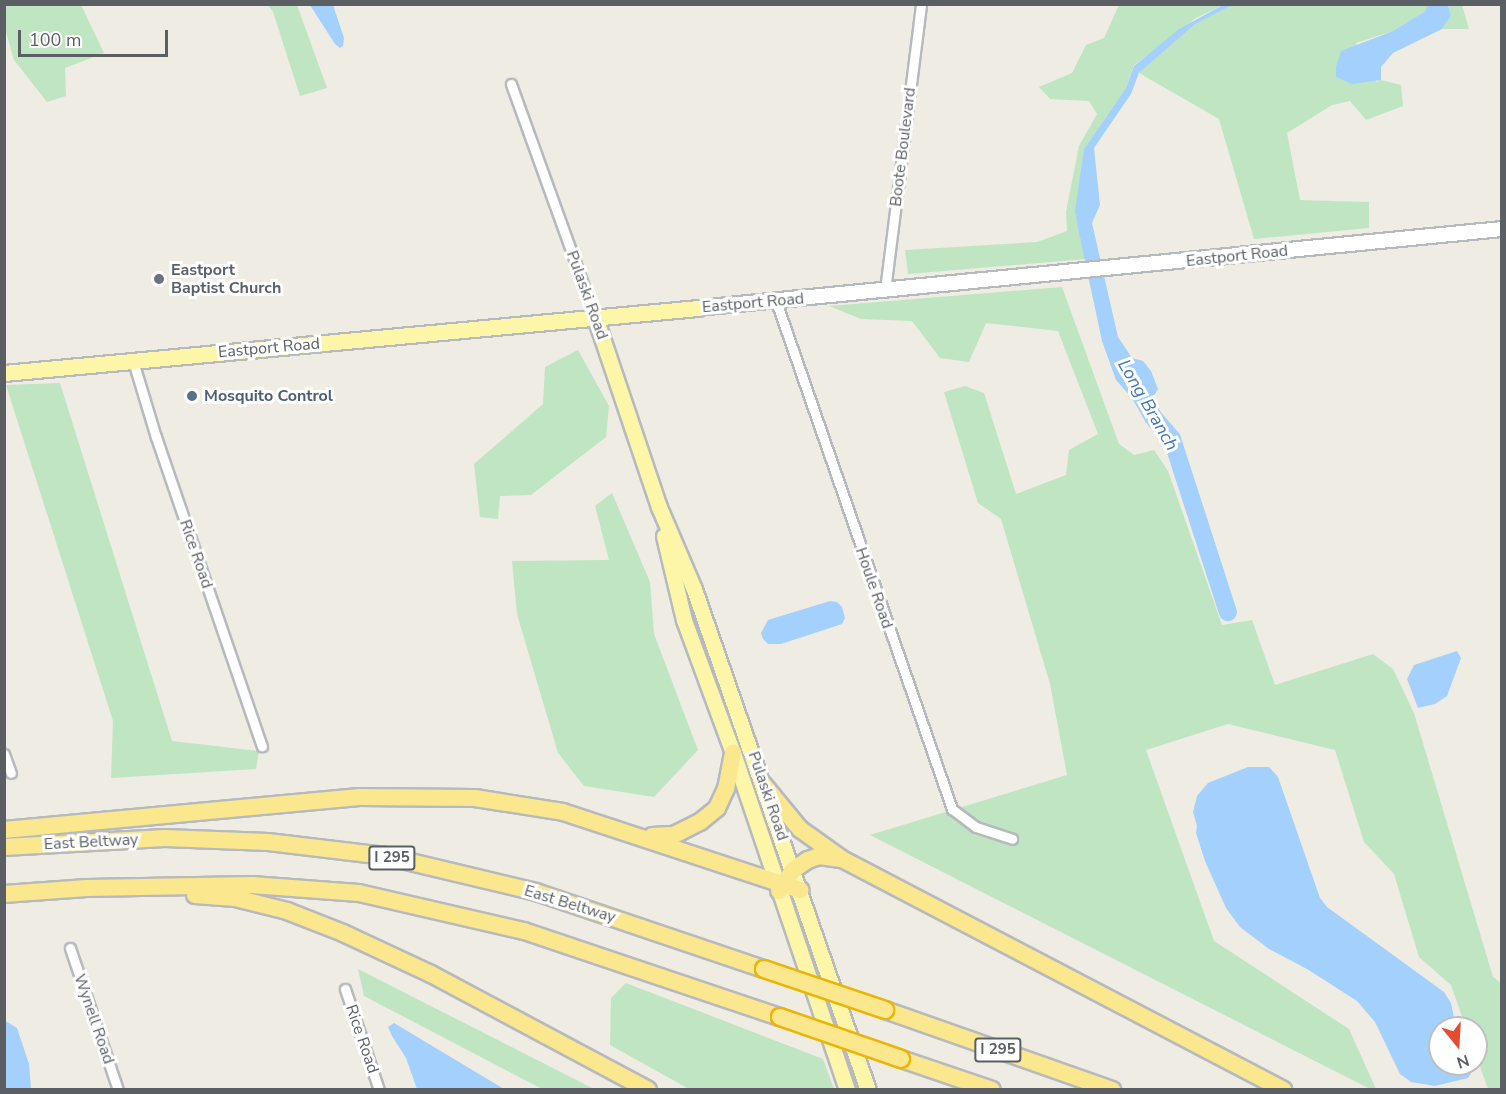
<!DOCTYPE html>
<html>
<head>
<meta charset="utf-8">
<style>
  body { margin:0 }
  #map { position:relative; width:1506px; height:1094px; overflow:hidden; background:#eeece3; font-family:"Nunito Sans",sans-serif }
  div>[style] { position:absolute }
  .green>* { inset:0; background:#c0e5c3 }
  .water>* { inset:0; background:#a4d0fd }
  .river>* { height:18px; margin:-9px; padding:0 9px; transform-origin:9px; border-radius:9px; background:#a4d0fd }
  .roads { filter:drop-shadow(2px 0 #b6b9bd) drop-shadow(-2px 0 #b6b9bd) drop-shadow(0 2px #b6b9bd) drop-shadow(0 -2px #b6b9bd) }
  .street>* { height:9px; margin:-4.5px; padding:0 4.5px; transform-origin:4.5px; border-radius:4.5px; background:#fff }
  .secondary>* { height:14px; margin:-7px; padding:0 7px; transform-origin:7px; border-radius:7px; background:#fff }
  .primary>* { height:15px; margin:-7.5px; padding:0 7.5px; transform-origin:7.5px; border-radius:7.5px; background:#fdf6a9 }
  .highway>* { height:16px; margin:-8px; padding:0 8px; transform-origin:8px; border-radius:8px; background:#fbe78e }
  .bridges { filter:drop-shadow(2px 0 #edb405) drop-shadow(-2px 0 #edb405) drop-shadow(0 2px #edb405) drop-shadow(0 -2px #edb405) }
  .highway-bridge>* { height:16px; margin:-8px; padding:0 8px; transform-origin:8px; border-radius:8px; background:#fbe78e }
  .dots>* { width:16px; height:16px; translate:-50% -50%; box-sizing:border-box; border:3px solid #fff; border-radius:50% }
  span { translate:-50% -50%; white-space:nowrap; text-align:center; line-height:1.15; -webkit-text-stroke:6px #fff; paint-order:stroke }
  .shield-label span { padding:2px 4px; background:#fff; border:2px solid; border-radius:4px; -webkit-text-stroke-width:0 }
  .shield-label { font-size:15px; color:#5b5f64; font-weight:700 }
  .street-label { font-size:16px; color:#5b5f64 }
  .worship-label { font-size:16px; color:#5b616d; font-weight:700 }
  .left { translate:0 -50%; text-align:left }
  .service-label { font-size:16px; color:#4e5e75; font-weight:700 }
  .water-label { font-size:18px; color:#4475b8; font-style:italic }
  .frame { position:absolute; inset:0; border:6px solid #5b5f64; pointer-events:none }
  .north { position:absolute; left:1428px; top:1016px; width:60px; height:60px; box-sizing:border-box; background:#fff; border:2px solid #bdbfc1; border-radius:50%; rotate:162deg; font-size:16px; font-weight:700; line-height:24px; text-align:center; color:#5b5f64 }
  .north::after { content:''; display:block; margin:auto; width:21px; height:27px; background:#e64c32; clip-path:polygon(50% 0,100% 100%,50% 72%,0 100%) }
  .scale { position:absolute; left:18px; top:30px; width:150px; height:27px; box-sizing:border-box; border:3px solid #5b5f64; border-top:0; padding-left:8px; font-size:18px; line-height:21px; white-space:nowrap; color:#5b5f64; -webkit-text-stroke:4px #fff; paint-order:stroke }
</style>
</head>
<body>
<div id="map">
  <div class="green">
    <div style="clip-path:polygon(4px 5px,81px 5px,104px 53px,65px 68px,66px 96px,47px 102px,14px 60px,5px 29px)"></div>
    <div style="clip-path:polygon(268px 5px,297px 5px,327px 88px,300px 96px,273px 12px)"></div>
    <div style="clip-path:polygon(1119px 5px,1223px 5px,1196px 18px,1134px 65px,1126px 88px,1084px 149px,1080px 238px,1086px 259px,908px 274px,905px 250px,1037px 242px,1067px 231px,1066px 212px,1079px 146px,1097px 114px,1089px 101px,1050px 99px,1039px 87px,1072px 73px,1086px 45px,1104px 38px)"></div>
    <div style="clip-path:polygon(1232px 5px,1429px 5px,1424px 12px,1393px 31px,1356px 43px,1376px 82px,1381px 80px,1401px 85px,1403px 106px,1366px 120px,1350px 101px,1332px 105px,1287px 133px,1300px 200px,1369px 202px,1369px 228px,1254px 239px,1219px 119px,1139px 73px,1195px 23px)"></div>
    <div style="clip-path:polygon(1448px 5px,1462px 5px,1469px 29px,1442px 29px,1451px 16px)"></div>
    <div style="clip-path:polygon(1062px 287px,1119px 444px,1134px 455px,1154px 450px,1168px 471px,1222px 625px,1252px 620px,1275px 685px,1373px 654px,1393px 669px,1414px 713px,1493px 977px,1501px 983px,1501px 1089px,1488px 1089px,1476px 1056px,1476px 1028px,1466px 1028px,1451px 985px,1419px 957px,1394px 874px,1364px 842px,1335px 750px,1228px 724px,1146px 750px,1214px 941px,1349px 1029px,1376px 1089px,1370px 1089px,870px 835px,1067px 775px,1050px 684px,1001px 519px,978px 503px,944px 392px,965px 386px,984px 393px,1016px 494px,1066px 475px,1069px 450px,1098px 434px,1058px 331px,986px 323px,969px 362px,940px 358px,912px 321px,861px 319px,829px 306px)"></div>
    <div style="clip-path:polygon(578px 350px,609px 406px,606px 437px,531px 495px,500px 496px,498px 519px,480px 517px,474px 464px,543px 404px,545px 367px)"></div>
    <div style="clip-path:polygon(60px 383px,172px 741px,259px 751px,256px 769px,111px 778px,113px 721px,6px 385px)"></div>
    <div style="clip-path:polygon(612px 493px,650px 582px,654px 634px,698px 750px,654px 797px,584px 786px,558px 753px,517px 614px,512px 561px,609px 560px,595px 506px)"></div>
    <div style="clip-path:polygon(358px 969px,594px 1089px,542px 1089px,364px 996px)"></div>
    <div style="clip-path:polygon(626px 983px,823px 1059px,834px 1089px,689px 1089px,610px 1045px,611px 998px)"></div>
  </div>
  <div class="water">
    <div style="clip-path:polygon(1429px 4px,1448px 5px,1451px 16px,1442px 29px,1393px 53px,1381px 67px,1381px 80px,1352px 84px,1336px 77px,1336px 67px,1341px 51px,1393px 31px,1424px 12px)"></div>
    <div style="clip-path:polygon(310px 5px,333px 5px,344px 38px,343px 46px,340px 48px,335px 44px)"></div>
    <div style="clip-path:polygon(1223px 5px,1232px 5px,1195px 24px,1139px 73px,1131px 94px,1094px 148px,1100px 205px,1092px 223px,1118px 337px,1132px 358px,1143px 361px,1151px 371px,1158px 389px,1155px 394px,1138px 405px,1116px 380px,1102px 341px,1080px 238px,1075px 211px,1084px 149px,1126px 88px,1134px 66px,1179px 29px)"></div>
    <div style="clip-path:polygon(830px 601px,837px 602px,842px 607px,845px 618px,842px 624px,781px 644px,768px 644px,763px 639px,761px 633px,768px 620px)"></div>
    <div style="clip-path:polygon(1457px 651px,1461px 658px,1447px 696px,1435px 704px,1418px 708px,1407px 679px,1414px 665px)"></div>
    <div style="clip-path:polygon(1248px 767px,1269px 767px,1278px 777px,1320px 898px,1327px 907px,1444px 992px,1451px 1003px,1456px 1028px,1440px 1028px,1440px 1064px,1471px 1064px,1472px 1072px,1468px 1078px,1435px 1086px,1411px 1082px,1400px 1074px,1375px 1022px,1357px 1001px,1307px 969px,1269px 949px,1240px 927px,1226px 908px,1205px 861px,1196px 833px,1197px 826px,1193px 812px,1197px 796px,1208px 783px)"></div>
    <div style="clip-path:polygon(4px 1020px,17px 1028px,29px 1064px,31px 1089px,5px 1089px)"></div>
    <div style="clip-path:polygon(394px 1023px,504px 1089px,417px 1089px,406px 1058px,392px 1036px,388px 1027px)"></div>
  </div>
  <div class="river">
    <div style="left:1132px;top:380px;width:43px;rotate:60.4deg"></div>
    <div style="left:1153px;top:417px;width:29px;rotate:49deg"></div>
    <div style="left:1172px;top:439px;width:182px;rotate:72.1deg"></div>
  </div>
  <div class="roads">
    <div class="street">
      <div style="left:511px;top:84px;width:248px;rotate:70.2deg"></div>
      <div style="left:885px;top:290px;width:288px;rotate:-82.8deg"></div>
      <div style="left:776px;top:301px;width:538px;rotate:70.89deg"></div>
      <div style="left:952px;top:809px;width:30px;rotate:37deg"></div>
      <div style="left:976px;top:827px;width:38px;rotate:18deg"></div>
      <div style="left:133px;top:361px;width:79px;rotate:73.2deg"></div>
      <div style="left:156px;top:437px;width:327px;rotate:71.1deg"></div>
      <div style="left:4px;top:754px;width:20px;rotate:70deg"></div>
      <div style="left:70px;top:948px;width:150px;rotate:71.3deg"></div>
      <div style="left:345px;top:989px;width:107px;rotate:71.4deg"></div>
    </div>
    <div class="secondary">
      <div style="left:698px;top:308px;width:808px;rotate:-5.61deg"></div>
    </div>
    <div class="primary">
      <div style="left:595px;top:317px;width:200px;rotate:71.4deg"></div>
      <div style="left:659px;top:507px;width:89px;rotate:66.9deg"></div>
      <div style="left:694px;top:589px;width:530px;rotate:70.85deg"></div>
      <div style="left:4px;top:373px;width:697px;rotate:-5.35deg"></div>
      <div style="left:664px;top:536px;width:86px;rotate:76.6deg"></div>
      <div style="left:684px;top:620px;width:142px;rotate:69.8deg"></div>
      <div style="left:733px;top:753px;width:356px;rotate:71.3deg"></div>
    </div>
    <div class="highway">
      <div style="left:763px;top:784px;width:58px;rotate:50.6deg"></div>
      <div style="left:800px;top:829px;width:52px;rotate:35.5deg"></div>
      <div style="left:842px;top:859px;width:498px;rotate:27.6deg"></div>
      <div style="left:4px;top:830px;width:357px;rotate:-5.3deg"></div>
      <div style="left:359px;top:797px;width:116px;rotate:0.5deg"></div>
      <div style="left:475px;top:798px;width:89px;rotate:9deg"></div>
      <div style="left:563px;top:812px;width:250px;rotate:18.2deg"></div>
      <div style="left:652px;top:836px;width:22px;rotate:-3deg"></div>
      <div style="left:674px;top:835px;width:29px;rotate:-27deg"></div>
      <div style="left:700px;top:822px;width:22px;rotate:-39deg"></div>
      <div style="left:717px;top:808px;width:21px;rotate:-65deg"></div>
      <div style="left:726px;top:789px;width:37px;rotate:-79deg"></div>
      <div style="left:4px;top:847px;width:161px;rotate:-3.2deg"></div>
      <div style="left:165px;top:838px;width:103px;rotate:2.2deg"></div>
      <div style="left:268px;top:842px;width:118px;rotate:6.8deg"></div>
      <div style="left:385px;top:856px;width:155px;rotate:13.4deg"></div>
      <div style="left:536px;top:892px;width:241px;rotate:18.7deg"></div>
      <div style="left:779px;top:891px;width:25px;rotate:-56deg"></div>
      <div style="left:793px;top:870px;width:18px;rotate:-34deg"></div>
      <div style="left:808px;top:860px;width:12px;rotate:-20deg"></div>
      <div style="left:819px;top:856px;width:22px;rotate:8deg"></div>
      <div style="left:4px;top:894px;width:83px;rotate:-4.1deg"></div>
      <div style="left:87px;top:888px;width:165px;rotate:-1deg"></div>
      <div style="left:252px;top:885px;width:107px;rotate:4.3deg"></div>
      <div style="left:359px;top:893px;width:169px;rotate:13deg"></div>
      <div style="left:524px;top:931px;width:270px;rotate:18.6deg"></div>
      <div style="left:195px;top:895px;width:40px;rotate:4.3deg"></div>
      <div style="left:235px;top:898px;width:54px;rotate:14deg"></div>
      <div style="left:287px;top:911px;width:60px;rotate:21.4deg"></div>
      <div style="left:343px;top:933px;width:97px;rotate:25deg"></div>
      <div style="left:431px;top:974px;width:246px;rotate:28.1deg"></div>
      <div style="left:885px;top:1010px;width:241px;rotate:19.4deg"></div>
      <div style="left:901px;top:1059px;width:96px;rotate:18.8deg"></div>
    </div>
  </div>
  <div class="bridges">
    <div class="highway-bridge">
      <div style="left:764px;top:969px;width:128px;rotate:18.7deg"></div>
      <div style="left:780px;top:1017px;width:128px;rotate:19.1deg"></div>
    </div>
  </div>
  <div class="dots">
    <div style="left:159px;top:279px;background:#6b7280"></div>
    <div style="left:192px;top:396px;background:#5c6f8a"></div>
  </div>
  <div class="shield-label">
    <span style="left:392px;top:858px">I 295</span>
    <span style="left:998px;top:1050px">I 295</span>
  </div>
  <div class="street-label">
    <span style="left:903px;top:147px;rotate:-83deg">Boote Boulevard</span>
    <span style="left:1237px;top:256px;rotate:-6deg">Eastport Road</span>
    <span style="left:587px;top:295px;rotate:70deg">Pulaski Road</span>
    <span style="left:753px;top:303px;rotate:-5deg">Eastport Road</span>
    <span style="left:269px;top:348px;rotate:-5deg">Eastport Road</span>
    <span style="left:196px;top:554px;rotate:71deg">Rice Road</span>
    <span style="left:874px;top:588px;rotate:71deg">Houle Road</span>
    <span style="left:768px;top:796px;rotate:71deg">Pulaski Road</span>
    <span style="left:91px;top:842px;rotate:-3deg">East Beltway</span>
    <span style="left:570px;top:904px;rotate:17deg">East Beltway</span>
    <span style="left:94px;top:1019px;rotate:71deg">Wynell Road</span>
    <span style="left:362px;top:1039px;rotate:71deg">Rice Road</span>
  </div>
  <div class="worship-label">
    <span class="left" style="left:171px;top:279px">Eastport<br>Baptist Church</span>
  </div>
  <div class="service-label">
    <span class="left" style="left:204px;top:396px">Mosquito Control</span>
  </div>
  <div class="water-label">
    <span style="left:1148px;top:405px;rotate:60deg">Long Branch</span>
  </div>
  <div class="frame"></div>
  <div class="north">N</div>
  <div class="scale">100 m</div>
</div>
</body>
</html>
